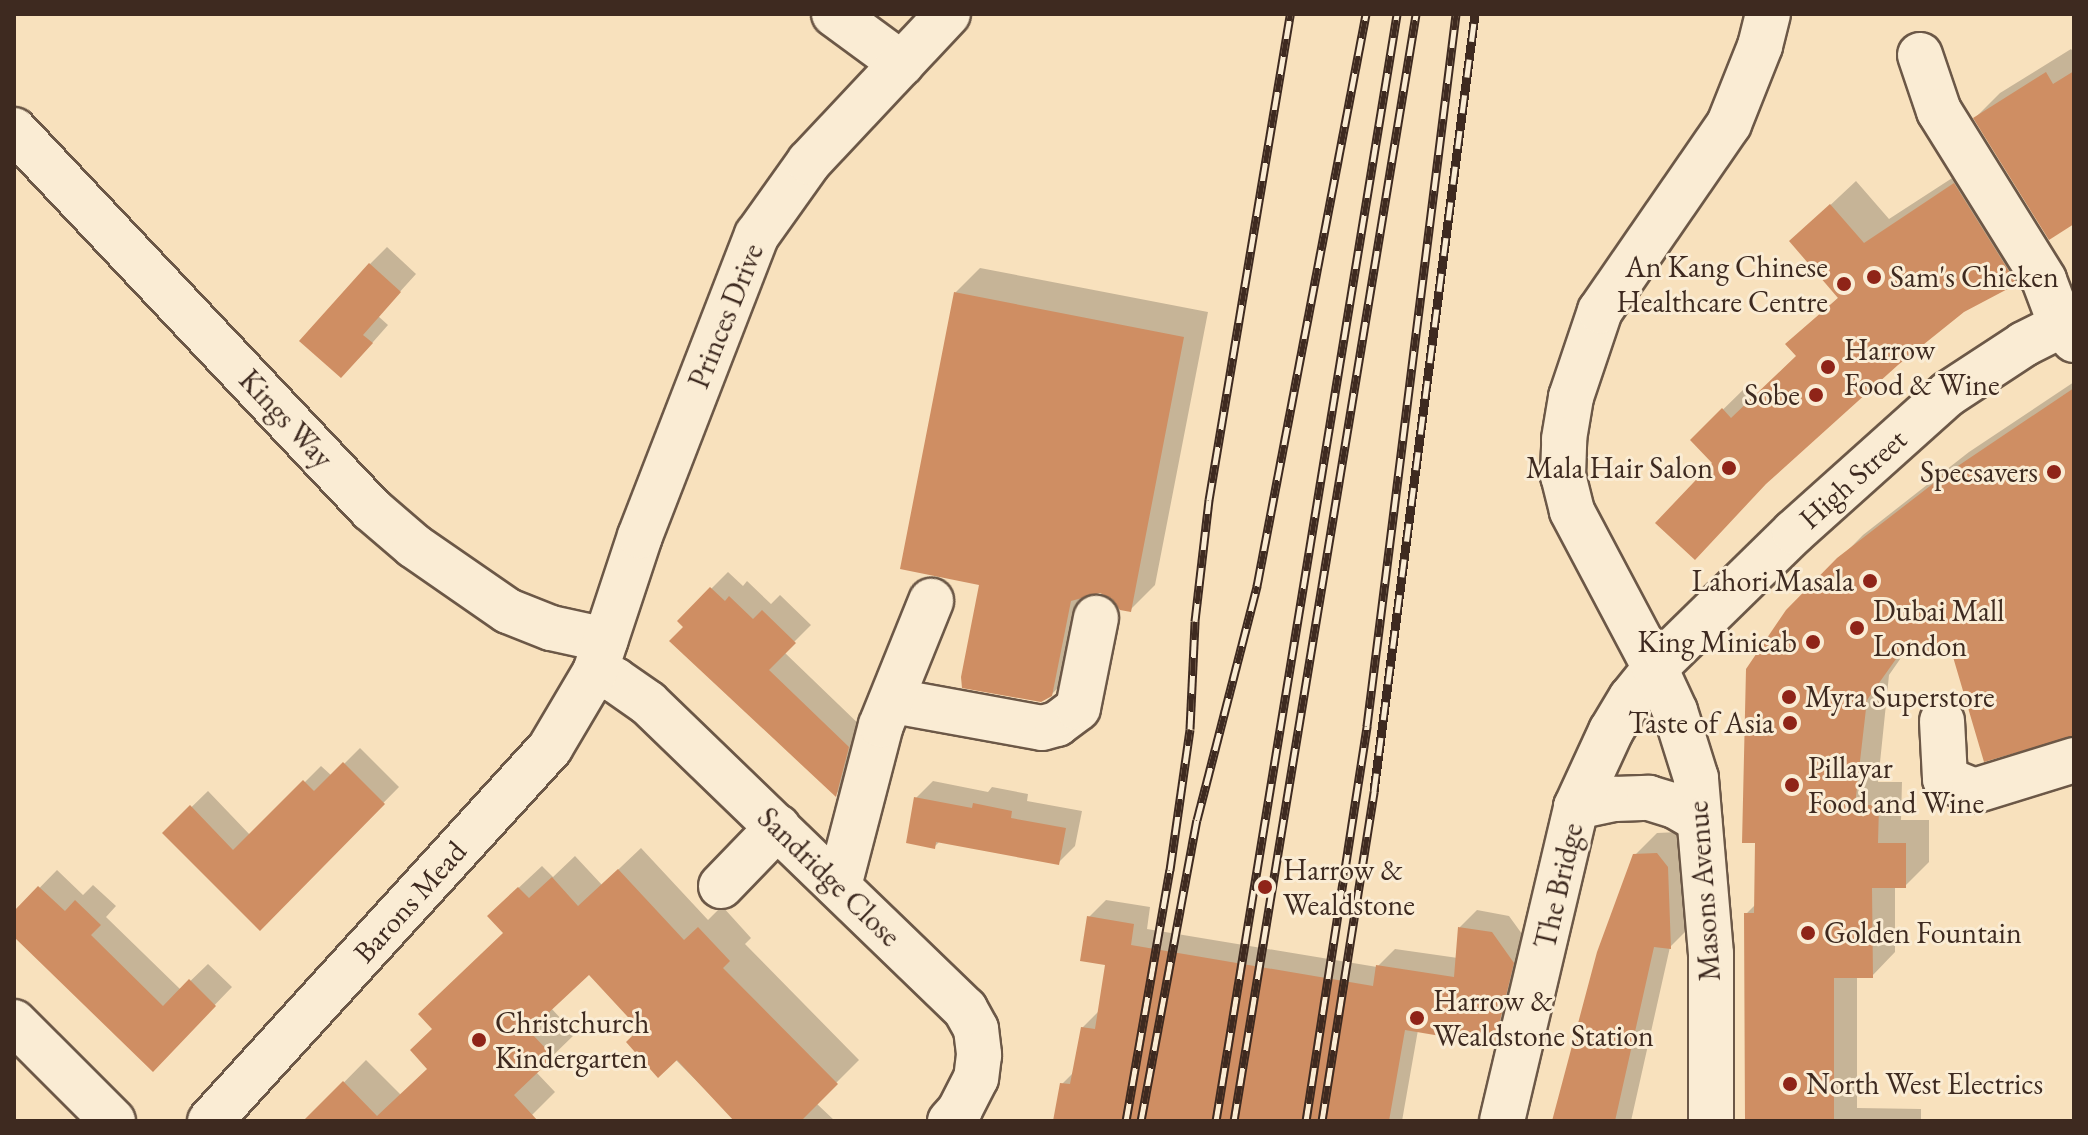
<!DOCTYPE html>
<html>
<head>
<meta charset="utf-8">
<style>
  body { margin:0 }
  #map { position:relative; width:2088px; height:1135px; overflow:hidden; background:#f8e1bd; font-family:"EB Garamond",serif }
  div>[style] { position:absolute }
  .shadow>* { inset:0; background:#0003 }
  .building>* { inset:0; background:#cf8e63 }
  .roads { filter:drop-shadow(2px 0 #6c5847) drop-shadow(-2px 0 #6c5847) drop-shadow(0 2px #6c5847) drop-shadow(0 -2px #6c5847) }
  .minor>* { height:44px; margin:-22px; padding:0 22px; transform-origin:22px; border-radius:22px; background:#faecd4 }
  .rail>* { height:9px; margin-top:-4.5px; transform-origin:0; background:repeating-linear-gradient(90deg,#faecd4 0 18px,#3e2a20 0 36px); box-sizing:border-box; border-block:2px solid #3e2a20 }
  .dots>* { width:22px; height:22px; translate:-50% -50%; box-sizing:border-box; border:4px solid #faecd4; border-radius:50% }
  span { translate:-50% -50%; white-space:nowrap; text-align:center; line-height:1.15; -webkit-text-stroke:6px #faecd4; paint-order:stroke }
  .poi-label { font-size:30px; color:#3e2a20 }
  .right { translate:-100% -50%; text-align:right }
  .left { translate:0 -50%; text-align:left }
  .street-label { font-size:30px; color:#3e2a20 }
  .frame { position:absolute; inset:0; border:16px solid #3e2a20; pointer-events:none }
</style>
</head>
<body>
<div id="map">
  <div class="shadow">
    <div style="clip-path:polygon(2071px 49px,2074px 53px,2074px 222px,1975px 118px,2000px 93px)"></div>
    <div style="clip-path:polygon(1980px 160px,2041px 258px,2016px 283px,1963px 310px,1715px 463px,1692px 440px,1748px 385px,1757px 394px,1798px 355px,1788px 344px,1840px 296px,1792px 241px,1856px 181px,1889px 219px)"></div>
    <div style="clip-path:polygon(387px 247px,416px 274px,378px 316px,388px 325px,358px 359px,370px 264px)"></div>
    <div style="clip-path:polygon(980px 268px,1208px 312px,1155px 585px,1130px 610px,1100px 591px,1091px 594px,1076px 669px,1051px 695px,981px 583px,955px 293px)"></div>
    <div style="clip-path:polygon(2074px 382px,2074px 734px,1949px 637px,1912px 642px,1889px 675px,1878px 782px,1902px 782px,1901px 820px,1929px 820px,1929px 862px,1905px 886px,1895px 886px,1895px 952px,1872px 976px,1857px 976px,1857px 1108px,1921px 1109px,1921px 1121px,1747px 1121px,1746px 914px,1756px 904px,1788px 611px,1863px 535px,1969px 452px)"></div>
    <div style="clip-path:polygon(728px 572px,743px 586px,747px 581px,771px 604px,780px 595px,811px 625px,784px 652px,865px 730px,852px 778px,836px 794px,679px 621px)"></div>
    <div style="clip-path:polygon(360px 748px,399px 787px,260px 928px,165px 833px,208px 791px,251px 836px,321px 766px,332px 776px)"></div>
    <div style="clip-path:polygon(933px 781px,988px 792px,992px 787px,1028px 794px,1027px 801px,1082px 811px,1075px 846px,1058px 863px,940px 841px,935px 846px,916px 798px)"></div>
    <div style="clip-path:polygon(1679px 832px,1692px 925px,1670px 947px,1631px 1121px,1554px 1121px,1635px 855px,1657px 833px)"></div>
    <div style="clip-path:polygon(641px 848px,708px 920px,722px 906px,751px 938px,745px 944px,859px 1060px,816px 1103px,835px 1121px,736px 1121px,589px 972px,551px 1008px,575px 1034px,536px 1072px,555px 1092px,526px 1121px,313px 1121px,309px 1118px,366px 1060px,401px 1095px,429px 1068px,434px 1028px,505px 932px,512px 894px,542px 866px,553px 877px,575px 856px,602px 885px)"></div>
    <div style="clip-path:polygon(57px 870px,83px 895px,93px 885px,116px 906px,106px 917px,181px 990px,208px 964px,232px 987px,153px 1069px,14px 934px,14px 914px)"></div>
    <div style="clip-path:polygon(1106px 900px,1150px 907px,1147px 929px,1377px 967px,1395px 949px,1458px 958px,1460px 927px,1477px 910px,1509px 916px,1530px 945px,1511px 1026px,1493px 1043px,1418px 1030px,1402px 1121px,1055px 1121px,1062px 1084px,1075px 1071px,1082px 1028px,1100px 1010px,1108px 964px,1089px 917px)"></div>
  </div>
  <div class="building">
    <div style="clip-path:polygon(2074px 71px,2074px 224px,2049px 240px,1973px 118px,2046px 72px,2053px 84px)"></div>
    <div style="clip-path:polygon(1954px 183px,2017px 284px,1964px 312px,1898px 365px,1766px 484px,1695px 560px,1655px 523px,1712px 463px,1690px 440px,1722px 408px,1731px 418px,1796px 356px,1785px 344px,1838px 298px,1789px 241px,1830px 204px,1864px 243px)"></div>
    <div style="clip-path:polygon(369px 263px,401px 292px,363px 335px,373px 343px,341px 378px,299px 341px)"></div>
    <div style="clip-path:polygon(954px 292px,1184px 337px,1131px 612px,1120px 610px,1112px 599px,1100px 593px,1071px 601px,1052px 696px,1041px 702px,962px 688px,961px 677px,979px 585px,900px 569px)"></div>
    <div style="clip-path:polygon(2074px 388px,2074px 736px,1984px 762px,1948px 640px,1925px 658px,1908px 642px,1867px 700px,1855px 805px,1879px 805px,1878px 843px,1906px 843px,1906px 888px,1872px 888px,1873px 978px,1834px 978px,1834px 1121px,1745px 1121px,1744px 913px,1754px 913px,1755px 843px,1742px 843px,1746px 669px,1786px 610px,1837px 558px,1943px 476px)"></div>
    <div style="clip-path:polygon(710px 587px,725px 601px,729px 596px,753px 619px,762px 610px,796px 643px,769px 670px,849px 747px,836px 797px,669px 641px,683px 627px,677px 621px)"></div>
    <div style="clip-path:polygon(343px 762px,385px 804px,260px 931px,162px 833px,190px 805px,233px 850px,303px 780px,314px 791px)"></div>
    <div style="clip-path:polygon(914px 797px,972px 808px,973px 803px,1012px 811px,1011px 818px,1066px 828px,1059px 865px,936px 842px,935px 849px,906px 843px)"></div>
    <div style="clip-path:polygon(1657px 853px,1668px 867px,1671px 949px,1654px 947px,1615px 1121px,1552px 1121px,1597px 952px,1633px 854px)"></div>
    <div style="clip-path:polygon(618px 869px,684px 940px,698px 927px,730px 961px,723px 968px,838px 1084px,801px 1121px,734px 1121px,677px 1060px,658px 1078px,626px 1042px,639px 1029px,589px 975px,529px 1031px,554px 1057px,514px 1095px,538px 1121px,303px 1121px,343px 1081px,377px 1116px,427px 1069px,410px 1050px,432px 1029px,418px 1014px,503px 933px,487px 916px,518px 887px,529px 898px,552px 877px,578px 906px)"></div>
    <div style="clip-path:polygon(38px 886px,65px 911px,75px 900px,101px 925px,91px 935px,163px 1006px,189px 979px,216px 1006px,153px 1072px,14px 937px,14px 911px)"></div>
    <div style="clip-path:polygon(1087px 916px,1134px 924px,1131px 945px,1373px 986px,1376px 965px,1454px 977px,1458px 927px,1492px 932px,1514px 963px,1494px 1045px,1405px 1030px,1389px 1121px,1053px 1121px,1060px 1083px,1070px 1084px,1081px 1027px,1095px 1029px,1105px 965px,1080px 961px)"></div>
  </div>
  <div class="roads">
    <div class="minor">
      <div style="left:834px;top:14px;width:84px;rotate:36.3deg"></div>
      <div style="left:1920px;top:55px;width:59px;rotate:71.3deg"></div>
      <div style="left:1939px;top:111px;width:199px;rotate:58.1deg"></div>
      <div style="left:2044px;top:280px;width:48px;rotate:69.3deg"></div>
      <div style="left:2061px;top:325px;width:20px;rotate:49deg"></div>
      <div style="left:14px;top:130px;width:521px;rotate:46.71deg"></div>
      <div style="left:371px;top:509px;width:57px;rotate:40.7deg"></div>
      <div style="left:414px;top:546px;width:114px;rotate:34.7deg"></div>
      <div style="left:508px;top:611px;width:46px;rotate:21.6deg"></div>
      <div style="left:551px;top:628px;width:56px;rotate:12.3deg"></div>
      <div style="left:595px;top:672px;width:22px;rotate:22deg"></div>
      <div style="left:615px;top:680px;width:40px;rotate:34.9deg"></div>
      <div style="left:648px;top:703px;width:441px;rotate:44deg"></div>
      <div style="left:965px;top:1009px;width:23px;rotate:61deg"></div>
      <div style="left:976px;top:1029px;width:26px;rotate:83deg"></div>
      <div style="left:979px;top:1055px;width:23px;rotate:97deg"></div>
      <div style="left:976px;top:1078px;width:36px;rotate:117deg"></div>
      <div style="left:960px;top:1110px;width:15px;rotate:132deg"></div>
      <div style="left:894px;top:701px;width:150px;rotate:10.3deg"></div>
      <div style="left:1042px;top:728px;width:16px;rotate:-15deg"></div>
      <div style="left:1057px;top:724px;width:26px;rotate:-37deg"></div>
      <div style="left:1078px;top:708px;width:92px;rotate:-78.7deg"></div>
      <div style="left:1942px;top:721px;width:58px;rotate:87deg"></div>
      <div style="left:1945px;top:779px;width:31px;rotate:22deg"></div>
      <div style="left:1974px;top:791px;width:105px;rotate:-17.2deg"></div>
      <div style="left:1576px;top:807px;width:40px;rotate:-12deg"></div>
      <div style="left:1615px;top:799px;width:34px;rotate:-2deg"></div>
      <div style="left:1649px;top:798px;width:27px;rotate:17deg"></div>
      <div style="left:1675px;top:806px;width:28px;rotate:30deg"></div>
      <div style="left:721px;top:886px;width:82px;rotate:-46deg"></div>
      <div style="left:839px;top:886px;width:166px;rotate:-75.4deg"></div>
      <div style="left:881px;top:725px;width:134px;rotate:-68deg"></div>
      <div style="left:14px;top:1022px;width:140px;rotate:45deg"></div>
      <div style="left:210px;top:1121px;width:505px;rotate:-47.65deg"></div>
      <div style="left:550px;top:748px;width:88px;rotate:-59.4deg"></div>
      <div style="left:595px;top:672px;width:143px;rotate:-71.7deg"></div>
      <div style="left:640px;top:536px;width:323px;rotate:-68.8deg"></div>
      <div style="left:757px;top:235px;width:90px;rotate:-54.5deg"></div>
      <div style="left:809px;top:162px;width:203px;rotate:-46.8deg"></div>
      <div style="left:1502px;top:1121px;width:323px;rotate:-76.7deg"></div>
      <div style="left:1576px;top:807px;width:84px;rotate:-65.3deg"></div>
      <div style="left:1611px;top:731px;width:39px;rotate:-59deg"></div>
      <div style="left:1631px;top:698px;width:38px;rotate:-51deg"></div>
      <div style="left:1655px;top:668px;width:194px;rotate:-44.4deg"></div>
      <div style="left:1794px;top:532px;width:207px;rotate:-41.9deg"></div>
      <div style="left:1948px;top:394px;width:91px;rotate:-33.3deg"></div>
      <div style="left:2024px;top:344px;width:56px;rotate:-26.6deg"></div>
      <div style="left:1711px;top:1121px;width:167px;rotate:-90deg"></div>
      <div style="left:1711px;top:954px;width:177px;rotate:-94.9deg"></div>
      <div style="left:1696px;top:778px;width:70px;rotate:-107.4deg"></div>
      <div style="left:1675px;top:711px;width:47px;rotate:-114.9deg"></div>
      <div style="left:1655px;top:668px;width:178px;rotate:-117.9deg"></div>
      <div style="left:1572px;top:511px;width:36px;rotate:-104deg"></div>
      <div style="left:1563px;top:476px;width:37px;rotate:-88deg"></div>
      <div style="left:1564px;top:439px;width:43px;rotate:-80.5deg"></div>
      <div style="left:1571px;top:397px;width:91px;rotate:-71.4deg"></div>
      <div style="left:1600px;top:311px;width:227px;rotate:-55.4deg"></div>
      <div style="left:1729px;top:124px;width:84px;rotate:-68.3deg"></div>
      <div style="left:1760px;top:46px;width:33px;rotate:-76deg"></div>
    </div>
  </div>
  <div class="rail">
    <div style="left:1126px;top:1121px;width:255px;rotate:-80.1deg"></div>
    <div style="left:1170px;top:870px;width:142px;rotate:-81.9deg"></div>
    <div style="left:1190px;top:729px;width:108px;rotate:-87.3deg"></div>
    <div style="left:1195px;top:621px;width:122px;rotate:-83.4deg"></div>
    <div style="left:1209px;top:500px;width:493px;rotate:-80.5deg"></div>
    <div style="left:1141px;top:1121px;width:306px;rotate:-79.5deg"></div>
    <div style="left:1197px;top:820px;width:242px;rotate:-75.6deg"></div>
    <div style="left:1257px;top:586px;width:582px;rotate:-79.21deg"></div>
    <div style="left:1216px;top:1121px;width:1122px;rotate:-80.71deg"></div>
    <div style="left:1234px;top:1121px;width:1122px;rotate:-80.66deg"></div>
    <div style="left:1306px;top:1121px;width:400px;rotate:-81.2deg"></div>
    <div style="left:1367px;top:726px;width:718px;rotate:-82.87deg"></div>
    <div style="left:1322px;top:1121px;width:334px;rotate:-81deg"></div>
    <div style="left:1374px;top:791px;width:784px;rotate:-82.59deg"></div>
  </div>
  <div class="dots">
    <div style="left:1874px;top:277px;background:#8f2418"></div>
    <div style="left:1844px;top:284px;background:#8f2418"></div>
    <div style="left:1828px;top:367px;background:#8f2418"></div>
    <div style="left:1816px;top:395px;background:#8f2418"></div>
    <div style="left:1729px;top:468px;background:#8f2418"></div>
    <div style="left:2054px;top:472px;background:#8f2418"></div>
    <div style="left:1870px;top:581px;background:#8f2418"></div>
    <div style="left:1857px;top:628px;background:#8f2418"></div>
    <div style="left:1813px;top:642px;background:#8f2418"></div>
    <div style="left:1789px;top:697px;background:#8f2418"></div>
    <div style="left:1790px;top:723px;background:#8f2418"></div>
    <div style="left:1792px;top:785px;background:#8f2418"></div>
    <div style="left:1265px;top:887px;background:#8f2418"></div>
    <div style="left:1808px;top:933px;background:#8f2418"></div>
    <div style="left:1417px;top:1018px;background:#8f2418"></div>
    <div style="left:479px;top:1040px;background:#8f2418"></div>
    <div style="left:1790px;top:1084px;background:#8f2418"></div>
  </div>
  <div class="poi-label">
    <span class="right" style="left:1828px;top:284px">An Kang Chinese<br>Healthcare Centre</span>
    <span class="left" style="left:1890px;top:277px">Sam's Chicken</span>
    <span class="left" style="left:1844px;top:367px">Harrow<br>Food &amp; Wine</span>
    <span class="right" style="left:1800px;top:395px">Sobe</span>
    <span class="right" style="left:1713px;top:468px">Mala Hair Salon</span>
    <span class="right" style="left:2038px;top:472px">Specsavers</span>
    <span class="right" style="left:1854px;top:581px">Lahori Masala</span>
    <span class="left" style="left:1873px;top:628px">Dubai Mall<br>London</span>
    <span class="right" style="left:1797px;top:642px">King Minicab</span>
    <span class="left" style="left:1805px;top:697px">Myra Superstore</span>
    <span class="right" style="left:1774px;top:723px">Taste of Asia</span>
    <span class="left" style="left:1808px;top:785px">Pillayar<br>Food and Wine</span>
    <span class="left" style="left:1283px;top:887px">Harrow &amp;<br>Wealdstone</span>
    <span class="left" style="left:1824px;top:933px">Golden Fountain</span>
    <span class="left" style="left:1433px;top:1018px">Harrow &amp;<br>Wealdstone Station</span>
    <span class="left" style="left:495px;top:1040px">Christchurch<br>Kindergarten</span>
    <span class="left" style="left:1806px;top:1084px">North West Electrics</span>
  </div>
  <div class="street-label">
    <span style="left:726px;top:316px;rotate:-68deg">Princes Drive</span>
    <span style="left:286px;top:419px;rotate:47deg">Kings Way</span>
    <span style="left:1853px;top:479px;rotate:-42deg">High Street</span>
    <span style="left:829px;top:877px;rotate:44deg">Sandridge Close</span>
    <span style="left:1559px;top:886px;rotate:-77deg">The Bridge</span>
    <span style="left:1704px;top:891px;rotate:-94deg">Masons Avenue</span>
    <span style="left:410px;top:902px;rotate:-48deg">Barons Mead</span>
  </div>
  <div class="frame"></div>
</div>
</body>
</html>
